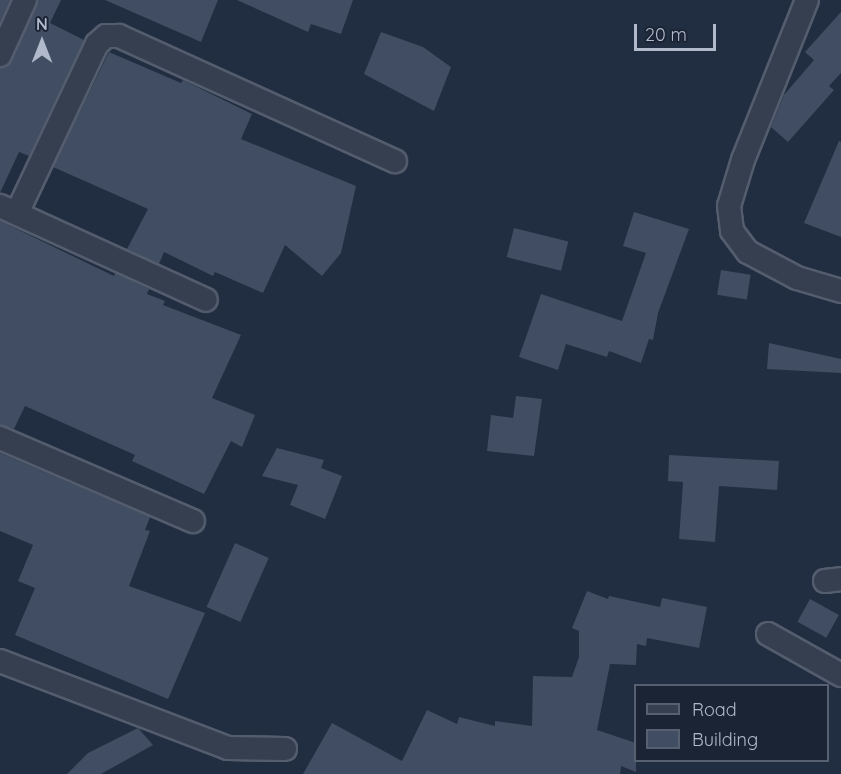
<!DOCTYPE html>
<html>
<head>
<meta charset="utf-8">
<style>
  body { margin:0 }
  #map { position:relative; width:841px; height:774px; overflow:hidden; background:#212d40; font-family:Quicksand,sans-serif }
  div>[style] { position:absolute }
  .building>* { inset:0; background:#404d62; transform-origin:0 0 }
  .roads { filter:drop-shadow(2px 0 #535d6d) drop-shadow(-2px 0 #535d6d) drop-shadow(0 2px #535d6d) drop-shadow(0 -2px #535d6d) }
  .minor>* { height:22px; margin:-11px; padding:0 11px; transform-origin:11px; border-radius:11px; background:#353f4f }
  span { translate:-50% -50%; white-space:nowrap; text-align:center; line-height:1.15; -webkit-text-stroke:6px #1a2434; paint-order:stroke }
  .legend { position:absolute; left:634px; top:684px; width:195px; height:78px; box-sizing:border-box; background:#1a2434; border:2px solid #566070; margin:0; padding:8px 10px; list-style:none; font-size:18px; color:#b1baca }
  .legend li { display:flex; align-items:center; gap:12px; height:30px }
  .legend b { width:30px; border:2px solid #566070 }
  .north { position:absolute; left:12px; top:12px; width:60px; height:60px; -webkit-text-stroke:4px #1a2434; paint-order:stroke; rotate:0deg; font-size:16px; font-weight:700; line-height:24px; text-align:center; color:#b1baca }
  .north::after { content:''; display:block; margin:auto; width:21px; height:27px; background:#b1baca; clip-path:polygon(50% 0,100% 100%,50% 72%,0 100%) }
  .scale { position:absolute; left:634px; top:24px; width:82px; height:27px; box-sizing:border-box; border:3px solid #b1baca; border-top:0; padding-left:8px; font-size:18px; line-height:21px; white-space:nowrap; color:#b1baca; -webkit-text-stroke:4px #1a2434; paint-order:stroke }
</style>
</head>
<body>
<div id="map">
  <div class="building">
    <div style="clip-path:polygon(0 0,10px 0,0 22px)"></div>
    <div style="clip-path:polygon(38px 0,61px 0,50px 23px,84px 40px,29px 156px,19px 152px,0 193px,0 68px,12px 61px)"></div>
    <div style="clip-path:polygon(105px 0,218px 0,201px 42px)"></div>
    <div style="clip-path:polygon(237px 0,353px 0,341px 34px,311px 24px,308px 32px)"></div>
    <div style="clip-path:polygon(841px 12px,841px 73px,829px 86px,834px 90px,788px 142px,771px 127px,784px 95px,814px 60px,805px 52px)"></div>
    <div style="clip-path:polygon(381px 32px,423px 47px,451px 67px,434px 111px,364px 74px)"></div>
    <div style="clip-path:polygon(109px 52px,181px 83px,183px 80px,252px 114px,241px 139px,356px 186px,341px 253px,322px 276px,285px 245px,263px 293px,215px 272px,213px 276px,164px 252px,159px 264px,127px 249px,148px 209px,53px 167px)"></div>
    <div style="clip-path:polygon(839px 141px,841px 142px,841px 237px,804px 223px)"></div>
    <div style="clip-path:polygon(634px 212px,689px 229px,658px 313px,653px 340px,649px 339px,641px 363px,609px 351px,607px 357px,566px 344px,558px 370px,519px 357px,541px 294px,622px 321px,646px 253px,623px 246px)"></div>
    <div style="clip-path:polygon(0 221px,114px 276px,115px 273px,149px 289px,147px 294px,165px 301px,163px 305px,241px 335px,212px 398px,255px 415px,242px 447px,231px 441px,204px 494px,132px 461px,135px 455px,25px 406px,14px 429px,0 425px)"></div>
    <div style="left:514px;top:228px;width:56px;height:30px;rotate:14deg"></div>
    <div style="left:721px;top:270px;width:30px;height:25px;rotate:9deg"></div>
    <div style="clip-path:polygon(769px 343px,841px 359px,841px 373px,767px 369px)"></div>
    <div style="clip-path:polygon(516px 396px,542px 399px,534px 456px,487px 451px,491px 415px,513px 418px)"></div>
    <div style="clip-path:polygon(277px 448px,324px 460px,321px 468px,342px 476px,325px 519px,290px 505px,298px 485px,262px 476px)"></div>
    <div style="clip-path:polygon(0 453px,150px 517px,145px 530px,150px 531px,129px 586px,205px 613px,168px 699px,15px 635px,35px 588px,18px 581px,33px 545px,0 531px)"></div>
    <div style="clip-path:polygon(669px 455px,779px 461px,777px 490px,719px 486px,715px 542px,679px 539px,683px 482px,668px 481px)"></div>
    <div style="left:235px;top:543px;width:37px;height:70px;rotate:24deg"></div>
    <div style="clip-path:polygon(587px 591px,608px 599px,609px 596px,660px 607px,662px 598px,707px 607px,699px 648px,647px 638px,646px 646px,637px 644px,636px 665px,610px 664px,597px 730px,636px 743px,636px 772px,621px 766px,620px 774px,303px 774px,332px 723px,402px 761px,427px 710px,457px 724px,459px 717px,495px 726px,495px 721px,532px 726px,533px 676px,572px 677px,579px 657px,579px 631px,572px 628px)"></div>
    <div style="left:810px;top:599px;width:33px;height:26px;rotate:29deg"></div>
    <div style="clip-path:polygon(138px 728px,153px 745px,101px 774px,67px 774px,88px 753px)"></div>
  </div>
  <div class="roads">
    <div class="minor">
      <div style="left:807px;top:0;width:172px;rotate:111.8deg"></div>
      <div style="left:743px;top:160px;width:48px;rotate:106.9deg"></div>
      <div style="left:729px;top:206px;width:25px;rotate:83deg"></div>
      <div style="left:732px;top:231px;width:26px;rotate:53deg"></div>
      <div style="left:748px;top:252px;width:55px;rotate:28deg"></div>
      <div style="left:797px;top:278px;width:46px;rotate:16.5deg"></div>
      <div style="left:0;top:55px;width:60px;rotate:-65.6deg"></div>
      <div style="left:0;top:206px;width:226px;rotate:24.5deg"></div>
      <div style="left:17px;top:213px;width:187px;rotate:-64.7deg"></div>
      <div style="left:97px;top:44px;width:12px;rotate:-42deg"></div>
      <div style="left:106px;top:36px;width:13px"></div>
      <div style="left:119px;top:36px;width:303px;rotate:24.4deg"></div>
      <div style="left:0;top:438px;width:210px;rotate:23.3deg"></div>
      <div style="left:825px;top:581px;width:16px;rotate:-7deg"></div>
      <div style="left:768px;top:634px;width:84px;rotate:29.3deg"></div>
      <div style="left:0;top:661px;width:244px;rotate:20.9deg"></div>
      <div style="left:228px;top:748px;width:57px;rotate:1deg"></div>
    </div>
  </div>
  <ul class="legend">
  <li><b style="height:8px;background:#353f4f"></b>Road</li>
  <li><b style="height:16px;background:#404d62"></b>Building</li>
  </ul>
  <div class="north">N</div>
  <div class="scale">20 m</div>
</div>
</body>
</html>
